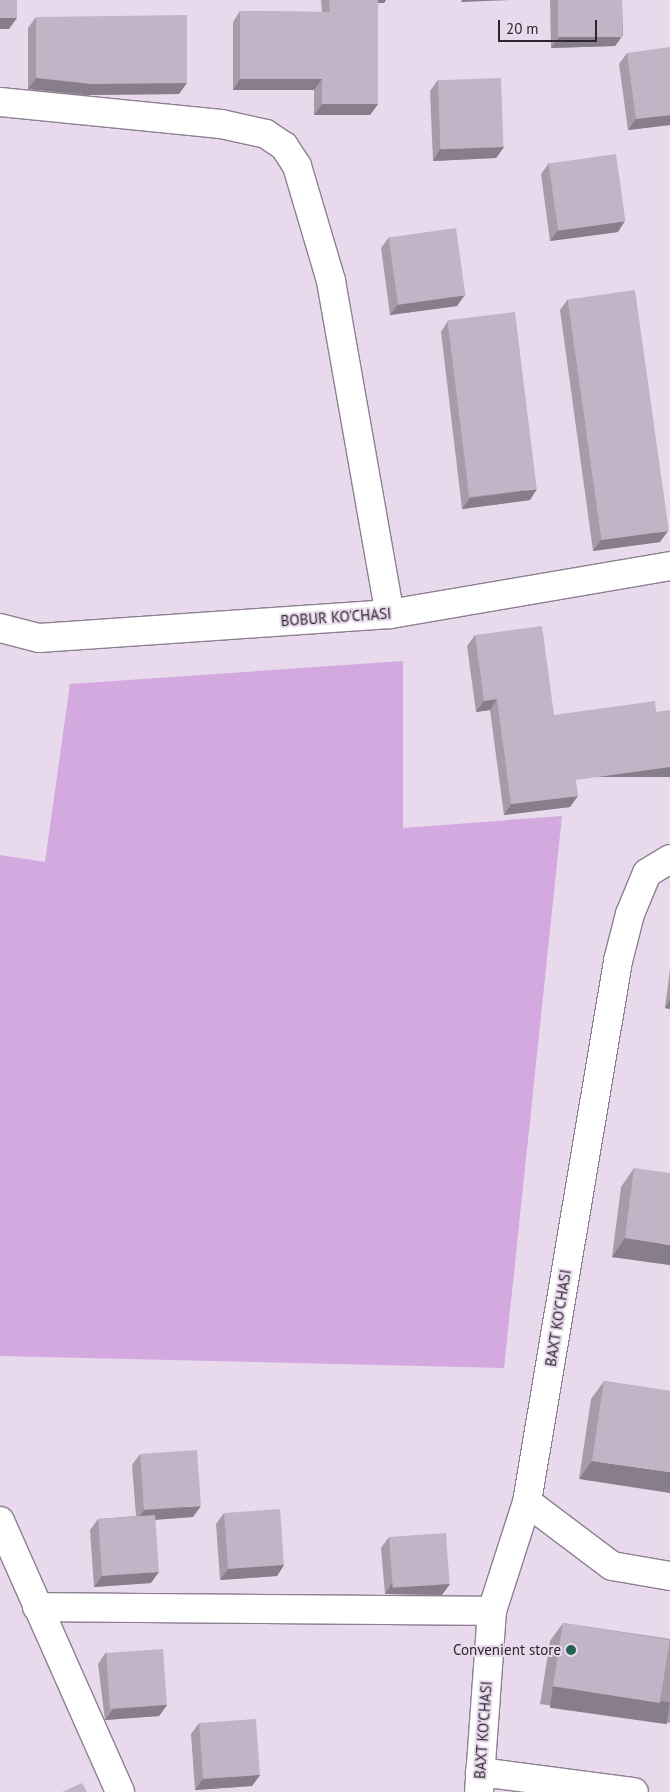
<!DOCTYPE html>
<html>
<head>
<meta charset="utf-8">
<style>
  body { margin:0 }
  #map { position:relative; width:670px; height:1792px; overflow:hidden; background:#e8d9ec; font-family:"PT Sans",sans-serif }
  div>[style] { position:absolute }
  .green>* { inset:0; background:#d3a9e0 }
  .roads { filter:drop-shadow(1px 0 #8d7f91) drop-shadow(-1px 0 #8d7f91) drop-shadow(0 1px #8d7f91) drop-shadow(0 -1px #8d7f91) }
  .minor>* { height:28px; margin:-14px; padding:0 14px; transform-origin:14px; border-radius:14px; background:#fff }
  .wall>* { inset:0; background:#a79baa }
  .shaded-wall>* { inset:0; background:#887e8b; transform-origin:0 0 }
  .building>* { inset:0; background:#c2b4c6; transform-origin:0 0 }
  .dots>* { width:14px; height:14px; translate:-50% -50%; box-sizing:border-box; border:2px solid #e8d9ec; border-radius:50% }
  span { translate:-50% -50%; white-space:nowrap; text-align:center; line-height:1.15; -webkit-text-stroke:4px #e8d9ec; paint-order:stroke }
  .street-label { font-size:15px; color:#2c272e }
  .poi-label { font-size:15px; color:#2c272e }
  .right { translate:-100% -50%; text-align:right }
  .scale { position:absolute; left:498px; top:20px; width:99px; height:22px; box-sizing:border-box; border:2px solid #2c272e; border-top:0; padding-left:6px; font-size:15px; line-height:18px; white-space:nowrap; color:#2c272e; -webkit-text-stroke:4px #e8d9ec; paint-order:stroke }
</style>
</head>
<body>
<div id="map">
  <div class="green">
    <div style="clip-path:polygon(403px 661px,403px 828px,562px 816px,504px 1368px,0 1356px,0 855px,45px 862px,70px 684px)"></div>
  </div>
  <div class="roads">
    <div class="minor">
      <div style="left:0;top:102px;width:222px;rotate:5.7deg"></div>
      <div style="left:221px;top:124px;width:46px;rotate:12.5deg"></div>
      <div style="left:266px;top:134px;width:22px;rotate:34deg"></div>
      <div style="left:284px;top:146px;width:24px;rotate:57deg"></div>
      <div style="left:297px;top:166px;width:120px;rotate:73.5deg"></div>
      <div style="left:331px;top:281px;width:338px;rotate:80deg"></div>
      <div style="left:0;top:628px;width:40px;rotate:14.4deg"></div>
      <div style="left:39px;top:638px;width:352px;rotate:-3.9deg"></div>
      <div style="left:390px;top:614px;width:284px;rotate:-9.7deg"></div>
      <div style="left:527px;top:1502px;width:106px;rotate:37deg"></div>
      <div style="left:612px;top:1566px;width:59px;rotate:9.8deg"></div>
      <div style="left:0;top:1521px;width:296px;rotate:66.1deg"></div>
      <div style="left:37px;top:1607px;width:455px;rotate:0.5deg"></div>
      <div style="left:480px;top:1772px;width:155px;rotate:7.4deg"></div>
      <div style="left:479px;top:1792px;width:181px;rotate:-85.9deg"></div>
      <div style="left:492px;top:1611px;width:114px;rotate:-72.2deg"></div>
      <div style="left:527px;top:1502px;width:549px;rotate:-80.45deg"></div>
      <div style="left:618px;top:961px;width:49px;rotate:-75.7deg"></div>
      <div style="left:630px;top:914px;width:44px;rotate:-67.5deg"></div>
      <div style="left:647px;top:873px;width:27px;rotate:-31deg"></div>
    </div>
  </div>
  <div class="wall">
    <div style="clip-path:polygon(321px 0,386px 0,384px 3px,378px 3px,378px 104px,370px 115px,314px 115px,314px 90px,233px 90px,233px 22px,240px 11px,322px 12px)"></div>
    <div style="clip-path:polygon(550px 0,622px 0,623px 35px,615px 46px,551px 48px)"></div>
    <div style="clip-path:polygon(36px 17px,179px 94px,85px 95px,28px 89px,28px 28px)"></div>
    <div style="clip-path:polygon(627px 53px,670px 125px,628px 130px,619px 64px)"></div>
    <div style="clip-path:polygon(438px 80px,504px 147px,496px 158px,433px 161px,430px 91px)"></div>
    <div style="clip-path:polygon(549px 163px,618px 232px,550px 241px,541px 174px)"></div>
    <div style="clip-path:polygon(389px 237px,457px 306px,390px 315px,381px 248px)"></div>
    <div style="clip-path:polygon(568px 299px,660px 542px,593px 551px,560px 310px)"></div>
    <div style="clip-path:polygon(448px 321px,530px 500px,462px 509px,441px 332px)"></div>
    <div style="clip-path:polygon(475px 635px,554px 715px,577px 789px,570px 807px,504px 815px,490px 710px,476px 712px,467px 646px)"></div>
    <div style="clip-path:polygon(670px 969px,670px 1009px,665px 1008px)"></div>
    <div style="clip-path:polygon(634px 1168px,670px 1265px,612px 1257px,621px 1187px)"></div>
    <div style="clip-path:polygon(604px 1381px,670px 1391px,579px 1479px,591px 1399px)"></div>
    <div style="clip-path:polygon(140px 1454px,193px 1517px,155px 1520px,151px 1583px,94px 1587px,90px 1530px,98px 1519px,136px 1516px,132px 1465px)"></div>
    <div style="clip-path:polygon(224px 1513px,284px 1565px,277px 1576px,220px 1580px,216px 1524px)"></div>
    <div style="clip-path:polygon(389px 1537px,442px 1595px,385px 1594px,381px 1548px)"></div>
    <div style="clip-path:polygon(563px 1623px,670px 1639px,670px 1723px,540px 1704px,550px 1641px)"></div>
    <div style="clip-path:polygon(106px 1652px,167px 1705px,159px 1716px,105px 1720px,98px 1664px)"></div>
    <div style="clip-path:polygon(199px 1723px,260px 1775px,252px 1786px,195px 1790px,191px 1734px)"></div>
  </div>
  <div class="shaded-wall">
    <div style="clip-path:polygon(372px 0,386px 0,384px 3px,370px 3px)"></div>
    <div style="clip-path:polygon(462px 0,510px 0,461px 2px)"></div>
    <div style="clip-path:polygon(0 18px,17px 18px,9px 29px,0 29px)"></div>
    <div style="clip-path:polygon(623px 35px,615px 46px,551px 48px,559px 37px)"></div>
    <div style="clip-path:polygon(36px 78px,187px 83px,179px 94px,85px 95px,28px 89px)"></div>
    <div style="clip-path:polygon(240px 79px,322px 79px,314px 90px,233px 90px)"></div>
    <div style="clip-path:polygon(322px 104px,378px 104px,370px 115px,314px 115px)"></div>
    <div style="clip-path:polygon(670px 115px,670px 125px,628px 130px,636px 119px)"></div>
    <div style="clip-path:polygon(504px 147px,496px 158px,433px 161px,440px 149px)"></div>
    <div style="clip-path:polygon(625px 221px,618px 232px,550px 241px,558px 230px)"></div>
    <div style="clip-path:polygon(465px 295px,457px 306px,390px 315px,398px 304px)"></div>
    <div style="clip-path:polygon(537px 489px,530px 500px,462px 509px,470px 498px)"></div>
    <div style="clip-path:polygon(668px 531px,660px 542px,593px 551px,601px 540px)"></div>
    <div style="clip-path:polygon(497px 699px,490px 710px,476px 712px,484px 701px)"></div>
    <div style="left:670px;top:767px;width:10px;height:95px;rotate:90deg"></div>
    <div style="clip-path:polygon(578px 796px,570px 807px,504px 815px,511px 804px)"></div>
    <div style="clip-path:polygon(670px 1000px,670px 1009px,665px 1008px)"></div>
    <div style="clip-path:polygon(625px 1238px,670px 1245px,670px 1265px,612px 1257px)"></div>
    <div style="clip-path:polygon(592px 1461px,670px 1472px,670px 1493px,579px 1479px)"></div>
    <div style="clip-path:polygon(201px 1506px,193px 1517px,136px 1521px,144px 1510px)"></div>
    <div style="clip-path:polygon(284px 1565px,277px 1576px,220px 1580px,228px 1569px)"></div>
    <div style="clip-path:polygon(159px 1572px,151px 1583px,94px 1587px,102px 1576px)"></div>
    <div style="clip-path:polygon(392px 1583px,450px 1584px,442px 1595px,385px 1594px)"></div>
    <div style="left:553px;top:1686px;width:118px;height:22px;rotate:8deg"></div>
    <div style="clip-path:polygon(167px 1705px,159px 1716px,105px 1720px,113px 1709px)"></div>
    <div style="clip-path:polygon(260px 1775px,252px 1786px,195px 1790px,203px 1779px)"></div>
  </div>
  <div class="building">
    <div style="left:0;top:0;width:17px;height:18px"></div>
    <div style="clip-path:polygon(329px 0,378px 0,378px 104px,322px 104px,322px 79px,240px 79px,240px 11px,330px 12px)"></div>
    <div style="left:558px;top:0;width:64px;height:37px"></div>
    <div style="clip-path:polygon(187px 15px,187px 83px,92px 84px,36px 78px,36px 17px)"></div>
    <div style="clip-path:polygon(670px 47px,670px 115px,636px 119px,627px 53px)"></div>
    <div style="left:501px;top:78px;width:69px;height:63px;rotate:88deg"></div>
    <div style="left:616px;top:154px;width:68px;height:68px;rotate:82deg"></div>
    <div style="left:456px;top:228px;width:68px;height:68px;rotate:82deg"></div>
    <div style="left:635px;top:290px;width:243px;height:68px;rotate:82deg"></div>
    <div style="left:515px;top:312px;width:178px;height:68px;rotate:83deg"></div>
    <div style="clip-path:polygon(542px 626px,554px 715px,655px 701px,656px 712px,670px 710px,670px 767px,576px 780px,578px 796px,511px 804px,497px 699px,484px 701px,475px 635px)"></div>
    <div style="clip-path:polygon(634px 1168px,670px 1173px,670px 1245px,625px 1238px)"></div>
    <div style="clip-path:polygon(604px 1381px,670px 1391px,670px 1472px,592px 1461px)"></div>
    <div style="left:197px;top:1450px;width:56px;height:57px;rotate:86deg"></div>
    <div style="left:280px;top:1509px;width:56px;height:56px;rotate:86deg"></div>
    <div style="left:155px;top:1515px;width:57px;height:57px;rotate:86deg"></div>
    <div style="left:446px;top:1533px;width:51px;height:57px;rotate:86deg"></div>
    <div style="left:563px;top:1623px;width:108px;height:64px;rotate:9deg"></div>
    <div style="left:163px;top:1649px;width:56px;height:57px;rotate:86deg"></div>
    <div style="left:256px;top:1719px;width:56px;height:57px;rotate:86deg"></div>
    <div style="clip-path:polygon(82px 1783px,87px 1792px,62px 1792px)"></div>
  </div>
  <div class="dots">
    <div style="left:571px;top:1650px;background:#25624e"></div>
  </div>
  <div class="street-label">
    <span style="left:336px;top:617px;rotate:-4deg">BOBUR KO'CHASI</span>
    <span style="left:558px;top:1318px;rotate:-81deg">BAXT KO'CHASI</span>
    <span style="left:483px;top:1730px;rotate:-86deg">BAXT KO'CHASI</span>
  </div>
  <div class="poi-label">
    <span class="right" style="left:561px;top:1650px">Convenient store</span>
  </div>
  <div class="scale">20 m</div>
</div>
</body>
</html>
